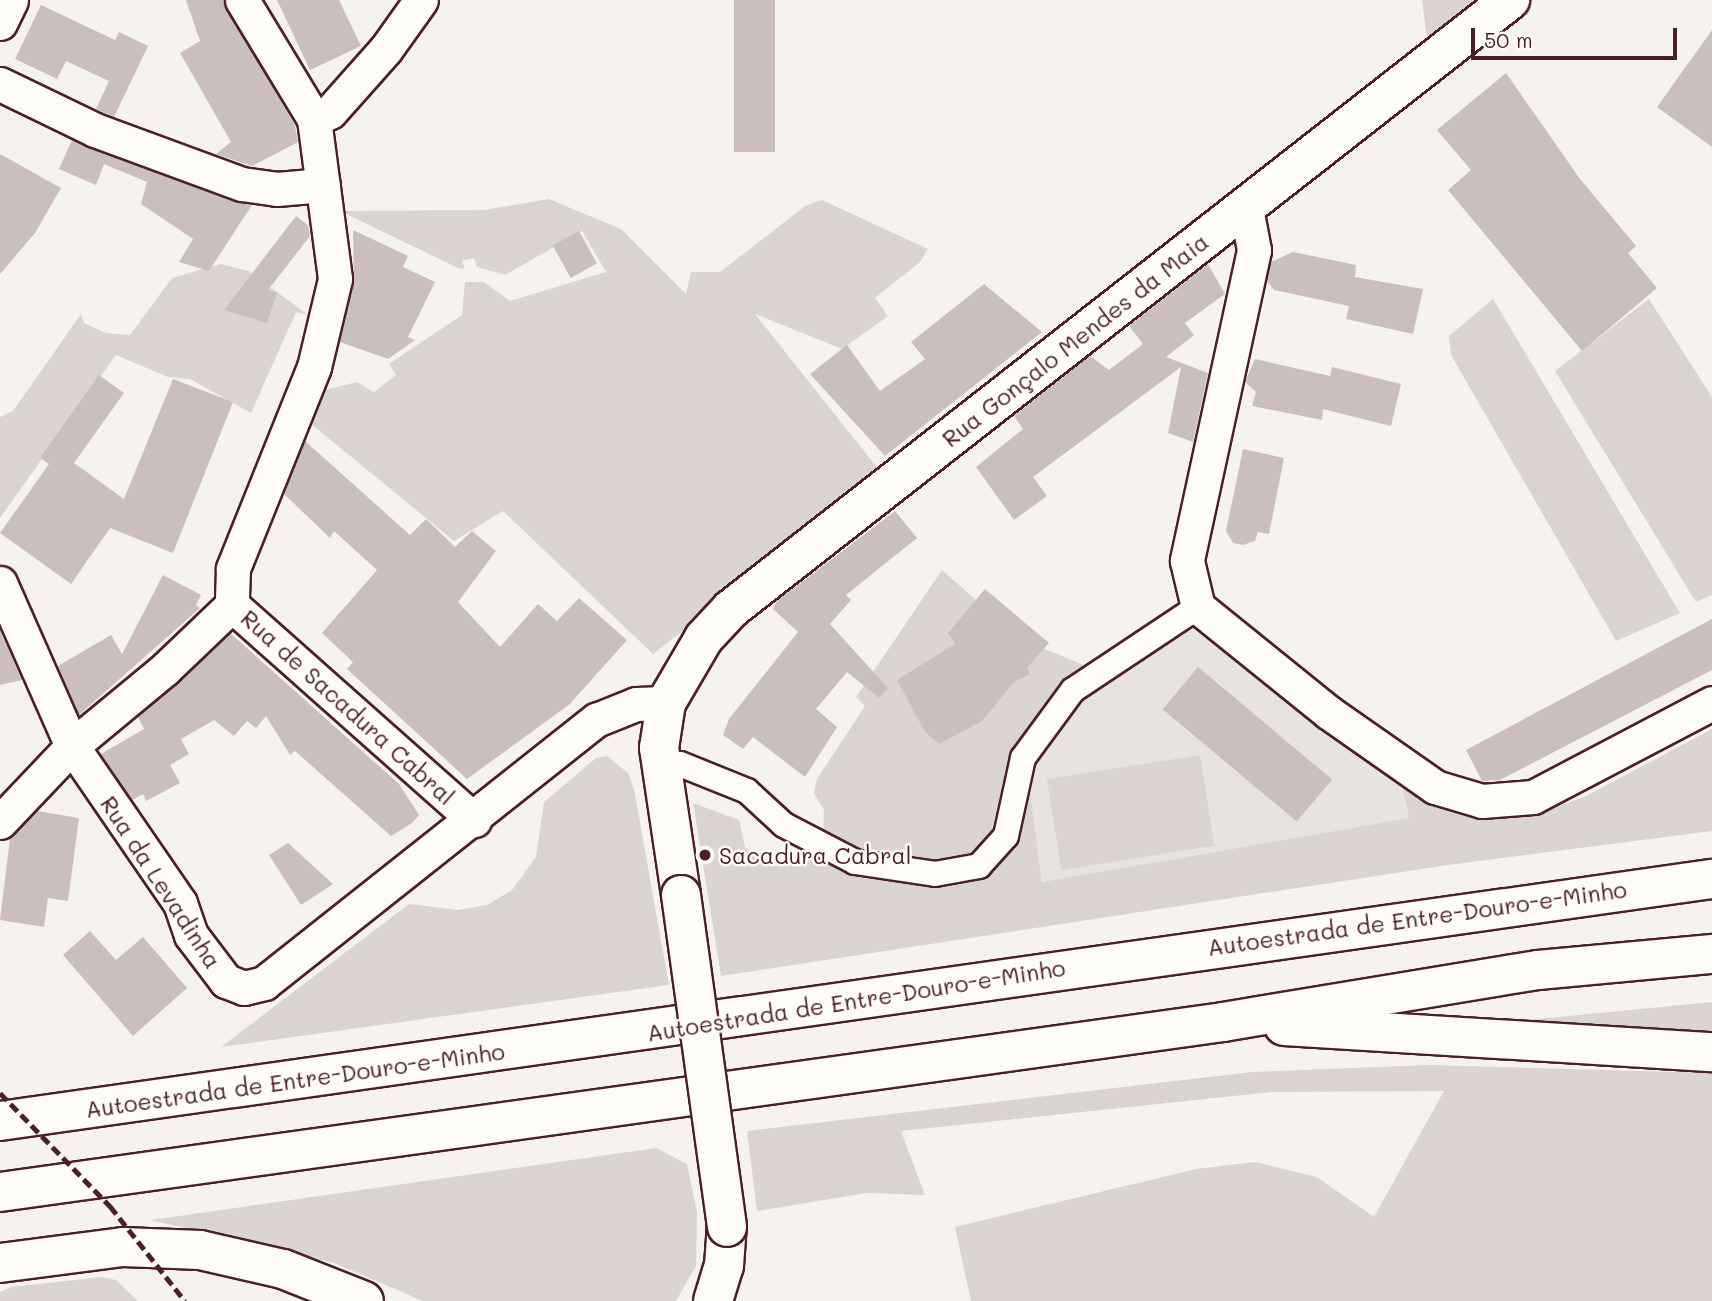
<!DOCTYPE html>
<html>
<head>
<meta charset="utf-8">
<style>
  body { margin:0 }
  #map { position:relative; width:1712px; height:1301px; overflow:hidden; background:#f6f3ef; font-family:Mali,sans-serif }
  div>[style] { position:absolute }
  .built>* { inset:0; background:#e9e3e0 }
  .green>* { inset:0; background:#dcd4d2; transform-origin:0 0 }
  .building>* { inset:0; background:#cbbfbe; transform-origin:0 0 }
  .roads { filter:drop-shadow(2px 0 #4a1f2b) drop-shadow(-2px 0 #4a1f2b) drop-shadow(0 2px #4a1f2b) drop-shadow(0 -2px #4a1f2b) }
  .pedestrian>* { height:24px; margin:-12px; padding:0 12px; transform-origin:12px; border-radius:12px; background:#fdfcf7 }
  .minor>* { height:33px; margin:-16.5px; padding:0 16.5px; transform-origin:16.5px; border-radius:16.5px; background:#fdfcf7 }
  .tertiary>* { height:38px; margin:-19px; padding:0 19px; transform-origin:19px; border-radius:19px; background:#fdfcf7 }
  .motorway>* { height:38px; margin:-19px; padding:0 19px; transform-origin:19px; border-radius:19px; background:#fdfcf7 }
  .rail>* { height:5px; margin-top:-2.5px; transform-origin:0; background:repeating-linear-gradient(90deg,#4a1f2b 0 10px,transparent 0 15px) }
  .bridges { filter:drop-shadow(2px 0 #4a1f2b) drop-shadow(-2px 0 #4a1f2b) drop-shadow(0 2px #4a1f2b) drop-shadow(0 -2px #4a1f2b) }
  .tertiary-bridge>* { height:38px; margin:-19px; padding:0 19px; transform-origin:19px; border-radius:19px; background:#fdfcf7 }
  .dots>* { width:19px; height:19px; translate:-50% -50%; box-sizing:border-box; border:4px solid #fdfcf7; border-radius:50% }
  span { translate:-50% -50%; white-space:nowrap; text-align:center; line-height:1.15; -webkit-text-stroke:5px #fdfcf7; paint-order:stroke }
  .street-label { font-size:23px; color:#4a1f2b }
  .poi-label { font-size:23px; color:#4a1f2b }
  .left { translate:0 -50%; text-align:left }
  .scale { position:absolute; left:1471px; top:28px; width:206px; height:32px; box-sizing:border-box; border:4px solid #4a1f2b; border-top:0; padding-left:9px; font-size:21px; line-height:24px; white-space:nowrap; color:#4a1f2b; -webkit-text-stroke:5px #fdfcf7; paint-order:stroke }
</style>
</head>
<body>
<div id="map">
  <div class="built">
    <div style="clip-path:polygon(1192px 629px,1400px 777px,1409px 818px,1042px 882px,1026px 761px,1067px 706px)"></div>
  </div>
  <div class="green">
    <div style="clip-path:polygon(1422px 0,1484px 0,1427px 40px)"></div>
    <div style="clip-path:polygon(549px 199px,621px 229px,686px 294px,691px 272px,720px 272px,805px 206px,822px 200px,928px 249px,920px 262px,875px 298px,888px 316px,842px 349px,755px 314px,883px 475px,653px 654px,503px 511px,454px 541px,310px 423px,325px 390px,357px 382px,374px 392px,396px 375px,389px 364px,462px 315px,465px 282px,484px 282px,510px 301px,606px 272px,582px 231px,505px 275px,477px 267px,474px 258px,462px 261px,465px 269px,458px 268px,340px 211px,484px 210px)"></div>
    <div style="clip-path:polygon(221px 264px,249px 271px,308px 315px,296px 312px,251px 413px,190px 379px,168px 377px,116px 355px,0 518px,0 417px,13px 411px,81px 314px,84px 323px,106px 333px,130px 335px,172px 278px)"></div>
    <div style="clip-path:polygon(1493px 299px,1680px 613px,1616px 641px,1451px 355px,1449px 336px)"></div>
    <div style="clip-path:polygon(1649px 299px,1712px 397px,1712px 595px,1696px 602px,1555px 371px)"></div>
    <div style="clip-path:polygon(942px 570px,1019px 638px,1091px 668px,1072px 680px,998px 833px,976px 858px,950px 865px,890px 861px,823px 839px,824px 810px,814px 793px,817px 779px,865px 706px,856px 697px)"></div>
    <div style="clip-path:polygon(1712px 729px,1712px 831px,1448px 865px,721px 976px,693px 803px,739px 820px,745px 847px,769px 866px,794px 865px,822px 854px,989px 869px,1026px 761px,1042px 882px,1409px 818px,1400px 777px,1424px 802px,1467px 816px,1534px 816px,1586px 796px)"></div>
    <div style="left:1200px;top:755px;width:92px;height:155px;rotate:81deg"></div>
    <div style="clip-path:polygon(607px 756px,628px 773px,634px 789px,669px 985px,221px 1047px,409px 904px,458px 910px,487px 905px,512px 890px,536px 857px,544px 802px,596px 758px)"></div>
    <div style="clip-path:polygon(1712px 1002px,1712px 1036px,1507px 1022px)"></div>
    <div style="clip-path:polygon(1429px 1065px,1712px 1073px,1712px 1301px,971px 1301px,955px 1227px,1196px 1169px,1255px 1162px,1317px 1177px,1374px 1217px,1444px 1091px,1272px 1092px,901px 1131px,925px 1195px,867px 1193px,757px 1211px,747px 1131px,1252px 1072px)"></div>
    <div style="clip-path:polygon(656px 1148px,687px 1164px,697px 1212px,696px 1266px,676px 1301px,423px 1301px,334px 1263px,151px 1220px)"></div>
    <div style="clip-path:polygon(102px 1277px,116px 1280px,138px 1301px,0 1301px,0 1292px,11px 1287px)"></div>
  </div>
  <div class="building">
    <div style="clip-path:polygon(186px 0,223px 0,295px 126px,298px 142px,252px 166px,216px 154px,231px 142px,180px 53px,200px 41px)"></div>
    <div style="clip-path:polygon(277px 0,339px 0,361px 46px,310px 70px)"></div>
    <div style="left:734px;top:0;width:41px;height:152px"></div>
    <div style="clip-path:polygon(41px 5px,115px 40px,119px 32px,148px 46px,114px 117px,96px 109px,109px 81px,66px 61px,57px 79px,15px 59px)"></div>
    <div style="clip-path:polygon(1712px 30px,1712px 147px,1657px 107px)"></div>
    <div style="clip-path:polygon(1506px 73px,1580px 179px,1636px 246px,1628px 253px,1657px 288px,1582px 351px,1448px 190px,1471px 170px,1437px 130px)"></div>
    <div style="clip-path:polygon(72px 140px,235px 202px,252px 205px,209px 271px,179px 262px,193px 239px,141px 204px,147px 182px,104px 164px,96px 185px,59px 169px)"></div>
    <div style="clip-path:polygon(0 154px,61px 188px,35px 233px,0 274px)"></div>
    <div style="clip-path:polygon(296px 216px,308px 225px,310px 236px,268px 290px,277px 293px,267px 323px,224px 310px)"></div>
    <div style="clip-path:polygon(353px 230px,408px 256px,403px 267px,435px 282px,408px 337px,415px 340px,388px 359px,340px 342px,354px 283px)"></div>
    <div style="left:579px;top:231px;width:37px;height:30px;rotate:61deg"></div>
    <div style="clip-path:polygon(1293px 252px,1356px 265px,1355px 277px,1423px 289px,1413px 334px,1346px 319px,1349px 306px,1274px 290px,1267px 281px,1271px 262px)"></div>
    <div style="clip-path:polygon(1208px 264px,1225px 294px,1185px 323px,1194px 335px,1166px 357px,1208px 373px,1193px 442px,1168px 433px,1181px 367px,1033px 477px,1047px 496px,1014px 520px,976px 467px,1023px 429px,1014px 416px,1090px 356px,1109px 370px,1143px 344px,1129px 326px)"></div>
    <div style="clip-path:polygon(984px 284px,1042px 332px,885px 456px,810px 374px,847px 345px,880px 391px,925px 359px,911px 342px)"></div>
    <div style="clip-path:polygon(1255px 359px,1330px 376px,1332px 367px,1401px 384px,1391px 426px,1323px 409px,1322px 420px,1252px 406px,1256px 392px,1245px 382px)"></div>
    <div style="clip-path:polygon(99px 375px,124px 393px,74px 463px,124px 499px,173px 379px,233px 402px,173px 553px,110px 528px,71px 584px,0 533px,49px 464px,40px 458px)"></div>
    <div style="clip-path:polygon(305px 441px,410px 535px,426px 519px,455px 547px,472px 531px,496px 551px,458px 602px,500px 647px,538px 604px,557px 621px,579px 598px,627px 640px,570px 704px,467px 779px,347px 669px,353px 662px,322px 633px,377px 570px,334px 531px,330px 538px,284px 494px)"></div>
    <div style="clip-path:polygon(1243px 449px,1284px 458px,1269px 534px,1258px 532px,1255px 541px,1243px 545px,1233px 543px,1226px 531px)"></div>
    <div style="clip-path:polygon(895px 511px,917px 538px,846px 595px,851px 600px,830px 624px,888px 688px,879px 698px,847px 672px,816px 709px,837px 727px,805px 777px,753px 737px,743px 749px,723px 735px,729px 719px,798px 632px,773px 609px,777px 601px)"></div>
    <div style="clip-path:polygon(163px 575px,201px 595px,196px 605px,200px 608px,79px 715px,58px 666px,111px 635px,122px 654px)"></div>
    <div style="clip-path:polygon(985px 589px,1049px 643px,1027px 668px,1030px 674px,1014px 682px,982px 721px,939px 744px,925px 732px,897px 680px,955px 644px,948px 633px)"></div>
    <div style="clip-path:polygon(1712px 619px,1712px 670px,1500px 780px,1482px 781px,1466px 750px)"></div>
    <div style="clip-path:polygon(0 631px,22px 680px,0 685px)"></div>
    <div style="clip-path:polygon(230px 633px,399px 784px,419px 815px,412px 823px,391px 836px,295px 751px,290px 755px,266px 716px,256px 728px,247px 721px,234px 736px,214px 720px,181px 739px,189px 754px,170px 765px,180px 783px,146px 801px,143px 794px,132px 800px,101px 754px,144px 729px,138px 717px)"></div>
    <div style="left:1198px;top:667px;width:175px;height:55px;rotate:40deg"></div>
    <div style="clip-path:polygon(37px 811px,79px 818px,68px 901px,48px 898px,44px 927px,0 920px,10px 838px)"></div>
    <div style="clip-path:polygon(288px 843px,333px 884px,301px 905px,269px 855px)"></div>
    <div style="clip-path:polygon(90px 931px,116px 960px,143px 937px,187px 988px,133px 1036px,63px 955px)"></div>
  </div>
  <div class="roads">
    <div class="pedestrian">
      <div style="left:661px;top:768px;width:19px;rotate:-12deg"></div>
      <div style="left:680px;top:764px;width:72px;rotate:21.9deg"></div>
      <div style="left:747px;top:791px;width:50px;rotate:42.6deg"></div>
      <div style="left:784px;top:825px;width:80px;rotate:27.5deg"></div>
      <div style="left:855px;top:862px;width:81px;rotate:8.5deg"></div>
      <div style="left:935px;top:874px;width:45px;rotate:-10.3deg"></div>
      <div style="left:979px;top:866px;width:40px;rotate:-48deg"></div>
      <div style="left:1006px;top:836px;width:80px;rotate:-77.7deg"></div>
      <div style="left:1023px;top:758px;width:84px;rotate:-53.7deg"></div>
      <div style="left:1073px;top:690px;width:150px;rotate:-33.6deg"></div>
    </div>
    <div class="minor">
      <div style="left:242px;top:0;width:139px;rotate:58.8deg"></div>
      <div style="left:314px;top:119px;width:161px;rotate:82.5deg"></div>
      <div style="left:335px;top:279px;width:90px;rotate:103.4deg"></div>
      <div style="left:314px;top:367px;width:218px;rotate:111.9deg"></div>
      <div style="left:233px;top:569px;width:36px;rotate:92deg"></div>
      <div style="left:232px;top:605px;width:324px;rotate:41.6deg"></div>
      <div style="left:0;top:23px;width:25px;rotate:-64deg"></div>
      <div style="left:0;top:84px;width:106px;rotate:25.8deg"></div>
      <div style="left:95px;top:130px;width:157px;rotate:20.2deg"></div>
      <div style="left:242px;top:184px;width:35px;rotate:8deg"></div>
      <div style="left:277px;top:189px;width:46px;rotate:-5deg"></div>
      <div style="left:314px;top:119px;width:17px;rotate:-24deg"></div>
      <div style="left:330px;top:112px;width:84px;rotate:-48.4deg"></div>
      <div style="left:386px;top:49px;width:60px;rotate:-54.5deg"></div>
      <div style="left:1246px;top:208px;width:43px;rotate:79.2deg"></div>
      <div style="left:1254px;top:250px;width:318px;rotate:102.2deg"></div>
      <div style="left:1187px;top:561px;width:47px;rotate:76.6deg"></div>
      <div style="left:1198px;top:607px;width:167px;rotate:38.9deg"></div>
      <div style="left:1328px;top:712px;width:131px;rotate:35deg"></div>
      <div style="left:1435px;top:787px;width:49px;rotate:16.6deg"></div>
      <div style="left:1482px;top:801px;width:51px;rotate:-4.5deg"></div>
      <div style="left:1533px;top:797px;width:202px;rotate:-27.7deg"></div>
      <div style="left:0;top:583px;width:178px;rotate:66.2deg"></div>
      <div style="left:72px;top:746px;width:191px;rotate:55.5deg"></div>
      <div style="left:180px;top:903px;width:34px;rotate:71deg"></div>
      <div style="left:191px;top:935px;width:58px;rotate:52.7deg"></div>
      <div style="left:226px;top:981px;width:19px;rotate:21deg"></div>
      <div style="left:244px;top:988px;width:21px;rotate:-14deg"></div>
      <div style="left:264px;top:983px;width:424px;rotate:-38.4deg"></div>
      <div style="left:596px;top:720px;width:43px;rotate:-21.8deg"></div>
      <div style="left:636px;top:704px;width:30px;rotate:-2deg"></div>
      <div style="left:0;top:822px;width:105px;rotate:-46.5deg"></div>
      <div style="left:72px;top:746px;width:121px;rotate:-39.6deg"></div>
      <div style="left:165px;top:669px;width:93px;rotate:-43.7deg"></div>
    </div>
    <div class="tertiary">
      <div style="left:681px;top:895px;width:149px;rotate:-98.5deg"></div>
      <div style="left:659px;top:748px;width:46px;rotate:-81.2deg"></div>
      <div style="left:666px;top:703px;width:75px;rotate:-59.7deg"></div>
      <div style="left:704px;top:638px;width:40px;rotate:-47deg"></div>
      <div style="left:731px;top:609px;width:989px;rotate:-38.02deg"></div>
      <div style="left:0;top:1263px;width:124px;rotate:-7.4deg"></div>
      <div style="left:123px;top:1247px;width:77px;rotate:2.2deg"></div>
      <div style="left:200px;top:1250px;width:85px;rotate:12.9deg"></div>
      <div style="left:283px;top:1269px;width:87px;rotate:21.6deg"></div>
      <div style="left:713px;top:1301px;width:37px;rotate:-73deg"></div>
      <div style="left:724px;top:1266px;width:39px;rotate:-86deg"></div>
    </div>
    <div class="motorway">
      <div style="left:1284px;top:1026px;width:429px;rotate:3.5deg"></div>
      <div style="left:0;top:1121px;width:1729px;rotate:-8.05deg"></div>
      <div style="left:0;top:1192px;width:1235px;rotate:-7.91deg"></div>
      <div style="left:1223px;top:1022px;width:319px;rotate:-9.4deg"></div>
      <div style="left:1538px;top:970px;width:175px;rotate:-5.3deg"></div>
    </div>
  </div>
  <div class="rail">
    <div style="left:0;top:1093px;width:158px;rotate:45.8deg"></div>
    <div style="left:110px;top:1206px;width:121px;rotate:51.7deg"></div>
  </div>
  <div class="bridges">
    <div class="tertiary-bridge">
      <div style="left:681px;top:895px;width:335px;rotate:82.1deg"></div>
    </div>
  </div>
  <div class="dots">
    <div style="left:705px;top:855px;background:#4a1f2b"></div>
  </div>
  <div class="street-label">
    <span style="left:1075px;top:340px;rotate:-38deg">Rua Gonçalo Mendes da Maia</span>
    <span style="left:348px;top:707px;rotate:42deg">Rua de Sacadura Cabral</span>
    <span style="left:161px;top:882px;rotate:57deg">Rua da Levadinha</span>
    <span style="left:1417px;top:918px;rotate:-8deg">Autoestrada de Entre-Douro-e-Minho</span>
    <span style="left:856px;top:1000px;rotate:-9deg">Autoestrada de Entre-Douro-e-Minho</span>
    <span style="left:295px;top:1080px;rotate:-8deg">Autoestrada de Entre-Douro-e-Minho</span>
  </div>
  <div class="poi-label">
    <span class="left" style="left:719px;top:855px">Sacadura Cabral</span>
  </div>
  <div class="scale">50 m</div>
</div>
</body>
</html>
